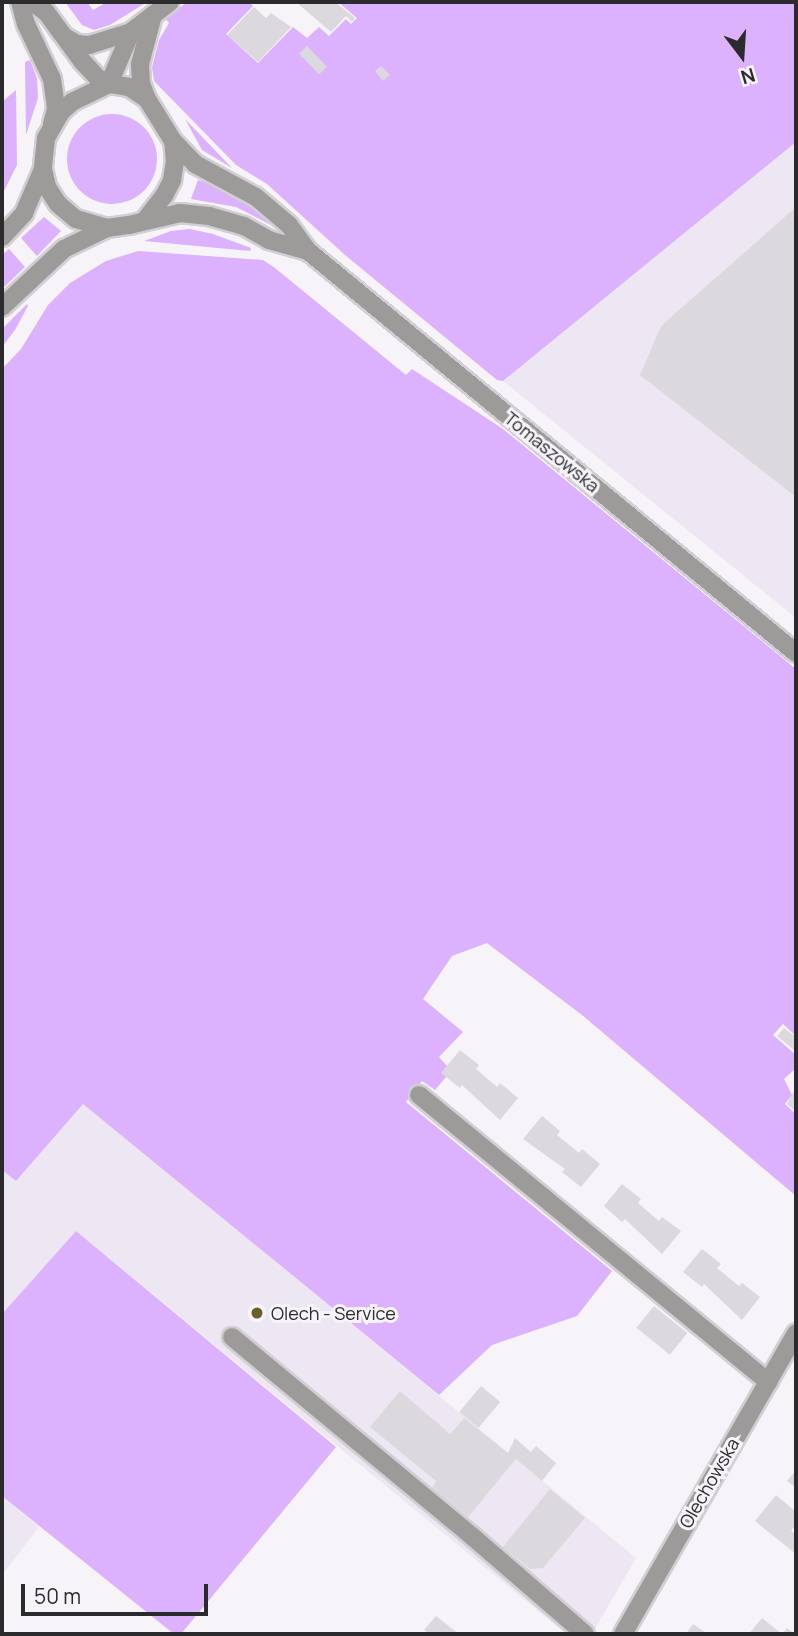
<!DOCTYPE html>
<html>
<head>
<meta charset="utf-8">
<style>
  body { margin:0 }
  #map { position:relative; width:798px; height:1636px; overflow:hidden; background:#f6f3f9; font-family:Manrope,sans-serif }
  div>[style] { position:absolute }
  .built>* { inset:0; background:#ede7f3 }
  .green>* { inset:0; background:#dcb1fd }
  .round { border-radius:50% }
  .building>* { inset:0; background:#dbd8de; transform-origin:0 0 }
  .roads { filter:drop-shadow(2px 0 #d1cfd4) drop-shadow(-2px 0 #d1cfd4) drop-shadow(0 2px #d1cfd4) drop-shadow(0 -2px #d1cfd4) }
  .minor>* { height:18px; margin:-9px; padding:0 9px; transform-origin:9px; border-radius:9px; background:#9c9b99 }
  .dots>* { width:19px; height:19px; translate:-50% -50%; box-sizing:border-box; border:4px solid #f6f3f9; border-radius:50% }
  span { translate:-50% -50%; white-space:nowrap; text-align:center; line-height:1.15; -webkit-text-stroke:6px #f6f3f9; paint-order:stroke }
  .street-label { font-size:18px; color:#2b2a2c }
  .poi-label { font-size:18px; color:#2b2a2c }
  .left { translate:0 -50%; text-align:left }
  .frame { position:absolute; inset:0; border:4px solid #2b2a2c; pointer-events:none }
  .north { position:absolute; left:707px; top:21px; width:70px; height:70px; -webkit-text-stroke:5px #f6f3f9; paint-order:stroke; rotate:163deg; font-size:19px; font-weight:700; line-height:28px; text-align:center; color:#2b2a2c }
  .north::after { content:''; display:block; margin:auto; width:24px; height:32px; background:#2b2a2c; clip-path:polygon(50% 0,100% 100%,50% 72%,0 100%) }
  .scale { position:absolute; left:21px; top:1584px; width:187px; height:32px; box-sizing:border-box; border:4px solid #2b2a2c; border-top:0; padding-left:9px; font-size:21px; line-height:24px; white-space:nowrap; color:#2b2a2c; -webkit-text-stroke:5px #f6f3f9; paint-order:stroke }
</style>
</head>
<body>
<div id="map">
  <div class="built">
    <div style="clip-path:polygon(796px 142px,796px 618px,503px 381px)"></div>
    <div style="clip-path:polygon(83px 1103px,636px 1558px,592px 1634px,566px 1634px,76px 1231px,2px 1314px,2px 1170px,16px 1181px)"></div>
    <div style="clip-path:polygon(2px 1496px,39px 1527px,2px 1575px)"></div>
  </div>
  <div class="green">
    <div style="clip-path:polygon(65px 2px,87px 2px,93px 10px,107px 2px,147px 2px,110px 25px,94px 30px,82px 25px)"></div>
    <div style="clip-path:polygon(187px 2px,249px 2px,253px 6px,226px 34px,258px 63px,293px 27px,307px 38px,319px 27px,329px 36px,346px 19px,351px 24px,357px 18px,338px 2px,796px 2px,796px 142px,503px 381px,497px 380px,345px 255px,267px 184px,236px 165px,154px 81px,152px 67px,159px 40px,169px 23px,166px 19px)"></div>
    <div style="clip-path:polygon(30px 60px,37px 78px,38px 98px,26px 135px,25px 62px)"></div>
    <div style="clip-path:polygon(16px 90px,17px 165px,2px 195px,2px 102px)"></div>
    <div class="round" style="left:67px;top:114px;width:90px;height:90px"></div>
    <div style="clip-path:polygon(185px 119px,232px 168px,202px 150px)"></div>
    <div style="clip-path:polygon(198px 180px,223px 188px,253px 204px,272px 222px,271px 225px,236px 207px,191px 199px)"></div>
    <div style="clip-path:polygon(44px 217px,61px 231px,37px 256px,21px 238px)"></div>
    <div style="clip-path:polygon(190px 229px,213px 234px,251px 248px,250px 251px,144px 241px,171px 231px)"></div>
    <div style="clip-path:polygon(9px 249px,25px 267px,2px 289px,2px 255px)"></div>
    <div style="clip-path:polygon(138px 251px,263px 260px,275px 268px,406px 375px,412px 369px,503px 429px,796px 669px,796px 1036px,783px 1024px,773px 1035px,796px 1055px,796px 1068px,784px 1079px,792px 1095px,785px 1104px,796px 1114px,796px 1196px,582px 1015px,487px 943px,452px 956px,423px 999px,463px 1032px,439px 1057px,447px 1066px,442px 1072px,446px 1077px,435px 1090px,422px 1081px,406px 1102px,612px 1271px,577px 1316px,492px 1345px,439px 1395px,83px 1104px,16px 1181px,2px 1170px,2px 369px,21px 349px,48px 305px,70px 283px,106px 261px)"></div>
    <div style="clip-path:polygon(27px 304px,28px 306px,15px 330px,2px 347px,2px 329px)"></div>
    <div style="clip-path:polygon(76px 1231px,336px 1447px,181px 1634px,174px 1634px,2px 1496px,2px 1314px)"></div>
  </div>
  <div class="building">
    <div style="clip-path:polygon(296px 2px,335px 2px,355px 18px,352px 22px,346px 16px,331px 32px)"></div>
    <div style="clip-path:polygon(254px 7px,266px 18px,271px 13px,291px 27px,258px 62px,227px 35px)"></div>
    <div style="left:307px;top:46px;width:29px;height:11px;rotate:46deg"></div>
    <div style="clip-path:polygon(381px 66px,390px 75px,383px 81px,375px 71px)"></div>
    <div style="clip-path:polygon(796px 207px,796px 497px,640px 375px,661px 326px)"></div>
    <div style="clip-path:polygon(784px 1028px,796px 1037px,794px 1050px,777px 1036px)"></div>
    <div style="clip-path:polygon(460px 1050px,479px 1065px,476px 1069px,497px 1087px,500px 1083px,518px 1098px,500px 1120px,462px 1085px,460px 1088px,441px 1073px)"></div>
    <div style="clip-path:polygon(796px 1087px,796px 1112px,787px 1104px)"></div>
    <div style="clip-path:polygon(542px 1116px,560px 1131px,557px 1135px,579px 1153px,582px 1149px,600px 1164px,581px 1187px,562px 1172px,565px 1169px,523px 1139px)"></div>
    <div style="clip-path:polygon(622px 1184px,641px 1199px,638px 1203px,659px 1221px,662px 1217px,681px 1231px,662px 1254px,625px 1219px,622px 1222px,604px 1206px)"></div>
    <div style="clip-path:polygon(702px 1249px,721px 1264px,717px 1268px,739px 1286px,742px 1283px,760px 1297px,742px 1320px,704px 1284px,702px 1287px,683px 1272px)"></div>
    <div style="left:654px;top:1306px;width:43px;height:28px;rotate:39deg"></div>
    <div style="left:481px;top:1386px;width:25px;height:34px;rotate:40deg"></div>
    <div style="clip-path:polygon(400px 1391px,450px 1434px,464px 1418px,508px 1453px,515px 1438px,531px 1452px,536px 1446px,556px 1463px,542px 1481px,516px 1459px,468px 1517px,432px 1488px,436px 1481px,370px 1427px)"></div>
    <div style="clip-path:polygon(796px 1470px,796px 1488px,787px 1481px)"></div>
    <div style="clip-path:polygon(550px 1489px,585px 1518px,543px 1568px,530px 1569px,503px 1547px)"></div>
    <div style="clip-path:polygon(776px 1495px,796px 1512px,796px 1524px,791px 1531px,796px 1534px,796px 1554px,755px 1521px)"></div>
    <div style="clip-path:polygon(436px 1616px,459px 1634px,429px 1634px,424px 1630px)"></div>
    <div style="clip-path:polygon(762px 1618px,782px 1634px,787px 1628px,795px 1634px,749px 1634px)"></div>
    <div style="clip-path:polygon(693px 1624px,708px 1634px,686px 1634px)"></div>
  </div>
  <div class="roads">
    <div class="minor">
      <div style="left:20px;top:2px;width:23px;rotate:75deg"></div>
      <div style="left:26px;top:24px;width:61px;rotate:64.7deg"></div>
      <div style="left:52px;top:79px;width:30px;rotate:82deg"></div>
      <div style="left:56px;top:109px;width:16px;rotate:105deg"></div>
      <div style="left:32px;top:2px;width:17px;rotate:36deg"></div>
      <div style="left:46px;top:12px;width:61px;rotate:53.7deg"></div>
      <div style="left:82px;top:61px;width:23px;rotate:47deg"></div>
      <div style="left:98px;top:78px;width:13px;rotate:29deg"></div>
      <div style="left:65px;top:37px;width:14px;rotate:30deg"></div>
      <div style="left:77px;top:44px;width:12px;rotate:5deg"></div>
      <div style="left:89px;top:45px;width:44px;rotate:-17.2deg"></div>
      <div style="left:109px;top:84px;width:56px;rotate:-67.1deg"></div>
      <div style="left:131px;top:32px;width:49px;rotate:-37.6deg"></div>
      <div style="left:147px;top:99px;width:17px;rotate:-111deg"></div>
      <div style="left:141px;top:83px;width:19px;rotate:-93deg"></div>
      <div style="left:140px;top:64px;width:51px;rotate:-75.1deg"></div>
      <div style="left:173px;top:141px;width:32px;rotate:46deg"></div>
      <div style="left:195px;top:164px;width:69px;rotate:28.4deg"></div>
      <div style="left:256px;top:197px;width:43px;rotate:40.3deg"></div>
      <div style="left:289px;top:225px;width:32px;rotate:54deg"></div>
      <div style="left:308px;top:251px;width:632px;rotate:39.48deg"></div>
      <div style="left:145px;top:220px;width:31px;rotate:-52deg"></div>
      <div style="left:164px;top:196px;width:18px;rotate:-63deg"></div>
      <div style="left:172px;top:180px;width:18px;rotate:-81deg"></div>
      <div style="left:175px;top:162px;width:21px;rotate:-95deg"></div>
      <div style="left:173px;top:141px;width:49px;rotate:-121.8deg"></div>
      <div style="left:147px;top:99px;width:22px;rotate:-146deg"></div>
      <div style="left:129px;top:87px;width:20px;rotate:-171deg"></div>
      <div style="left:109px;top:84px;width:41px;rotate:154.1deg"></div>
      <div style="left:72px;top:102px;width:15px;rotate:138deg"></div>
      <div style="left:61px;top:112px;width:30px;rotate:120deg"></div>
      <div style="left:46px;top:138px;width:31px;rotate:96deg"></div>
      <div style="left:43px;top:169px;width:18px;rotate:77deg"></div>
      <div style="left:47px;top:187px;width:20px;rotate:57deg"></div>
      <div style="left:58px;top:204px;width:23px;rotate:40deg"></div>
      <div style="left:76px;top:219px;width:32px;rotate:16deg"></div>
      <div style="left:107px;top:228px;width:22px;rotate:-8deg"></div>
      <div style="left:129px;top:225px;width:52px;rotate:-13.2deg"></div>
      <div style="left:180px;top:213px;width:29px;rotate:6deg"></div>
      <div style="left:209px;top:216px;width:36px;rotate:16deg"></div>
      <div style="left:244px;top:226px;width:29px;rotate:29deg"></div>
      <div style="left:269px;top:240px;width:41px;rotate:15.8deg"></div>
      <div style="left:2px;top:237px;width:33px;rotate:-47deg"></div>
      <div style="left:24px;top:213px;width:48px;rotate:-66.6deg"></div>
      <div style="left:2px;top:307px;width:85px;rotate:-43.1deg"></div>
      <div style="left:64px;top:249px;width:48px;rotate:-26deg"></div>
      <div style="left:419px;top:1095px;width:452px;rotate:39.4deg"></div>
      <div style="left:232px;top:1337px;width:313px;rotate:39.7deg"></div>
      <div style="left:473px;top:1537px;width:148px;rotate:40.9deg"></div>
      <div style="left:623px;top:1634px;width:347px;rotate:-60.1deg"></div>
    </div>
  </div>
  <div class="dots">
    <div style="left:257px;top:1313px;background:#6a5e2b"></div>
  </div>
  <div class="street-label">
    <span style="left:552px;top:452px;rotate:39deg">Tomaszowska</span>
    <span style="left:709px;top:1483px;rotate:-60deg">Olechowska</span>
  </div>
  <div class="poi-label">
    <span class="left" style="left:271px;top:1313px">Olech - Service</span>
  </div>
  <div class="frame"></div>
  <div class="north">N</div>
  <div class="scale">50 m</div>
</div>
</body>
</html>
